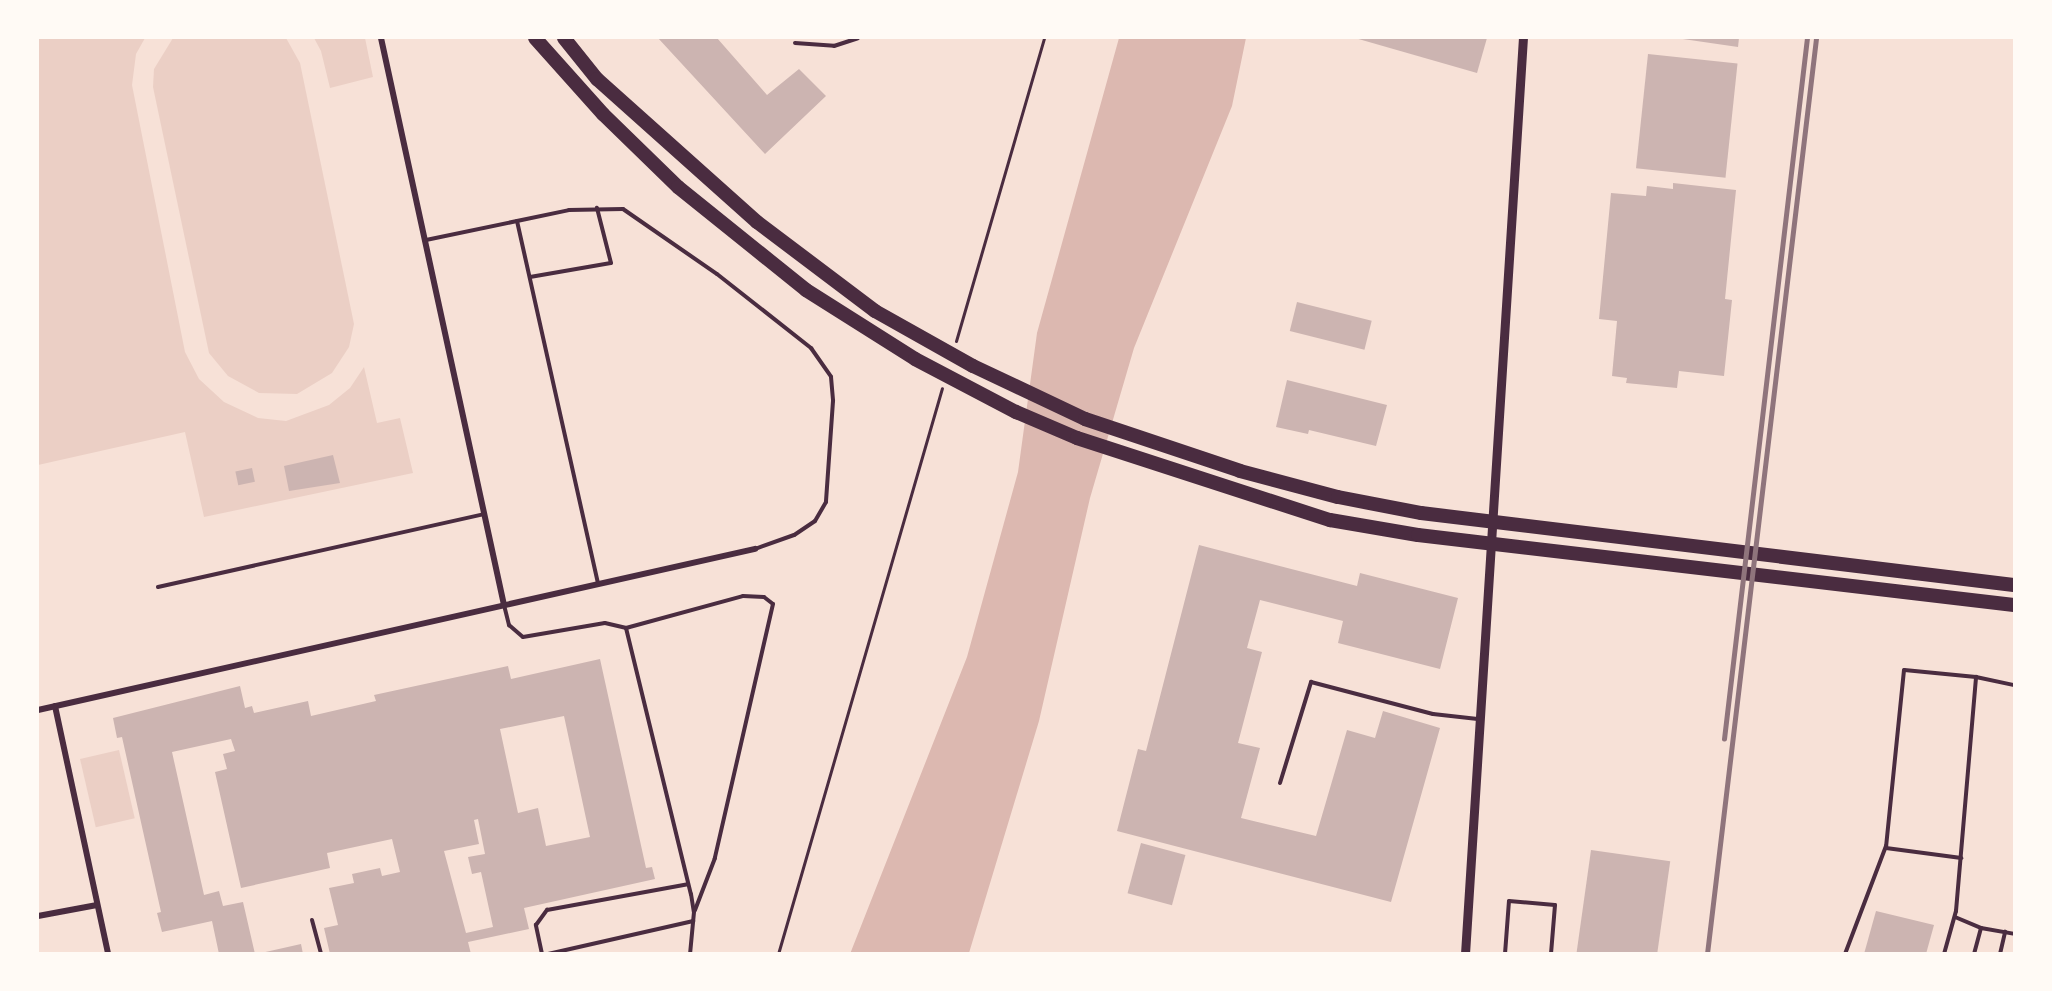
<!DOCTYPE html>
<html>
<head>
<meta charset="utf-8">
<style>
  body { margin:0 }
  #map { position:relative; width:2052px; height:991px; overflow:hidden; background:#f7e1d7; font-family:"Public Sans",sans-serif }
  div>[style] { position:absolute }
  .green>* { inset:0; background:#ebcfc5; transform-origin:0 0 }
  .water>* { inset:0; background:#dcb8b0 }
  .building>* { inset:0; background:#ccb4b1; transform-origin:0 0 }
  .path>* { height:3px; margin:-1.5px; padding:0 1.5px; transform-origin:1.5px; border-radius:1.5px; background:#4a2c40 }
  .service>* { height:4px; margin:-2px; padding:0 2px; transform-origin:2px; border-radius:2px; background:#4a2c40 }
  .minor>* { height:6px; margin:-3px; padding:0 3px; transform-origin:3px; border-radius:3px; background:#4a2c40 }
  .tertiary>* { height:9px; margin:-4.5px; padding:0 4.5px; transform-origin:4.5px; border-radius:4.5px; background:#4a2c40 }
  .motorway>* { height:14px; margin:-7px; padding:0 7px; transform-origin:7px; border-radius:7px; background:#4a2c40 }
  .rail>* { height:4.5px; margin:-2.25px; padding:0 2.25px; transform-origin:2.25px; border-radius:2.25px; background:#8f747c }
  span { translate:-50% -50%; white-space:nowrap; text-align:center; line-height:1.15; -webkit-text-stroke:4.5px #fffaf5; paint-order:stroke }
  .frame { position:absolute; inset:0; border:39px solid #fffaf5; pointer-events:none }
</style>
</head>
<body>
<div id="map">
  <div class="green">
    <div style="clip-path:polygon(38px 38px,145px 38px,136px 54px,132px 85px,185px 352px,199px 379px,224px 402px,258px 418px,286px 421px,329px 405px,350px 388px,364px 367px,377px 423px,400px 418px,413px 473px,204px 517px,185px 432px,38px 465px)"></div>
    <div style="clip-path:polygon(173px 38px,286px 38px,300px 63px,354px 324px,349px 347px,332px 373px,297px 394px,259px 393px,228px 376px,209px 353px,153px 87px,154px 69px)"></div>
    <div style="clip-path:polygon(314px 38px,365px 38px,373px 77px,330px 88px,321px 51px)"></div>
    <div style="left:119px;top:750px;width:70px;height:40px;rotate:77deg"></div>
  </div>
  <div class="water">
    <div style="clip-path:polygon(1119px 38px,1246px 38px,1232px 106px,1134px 348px,1090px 498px,1039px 721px,969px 953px,850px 954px,967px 657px,1018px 472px,1037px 333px)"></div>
  </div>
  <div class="building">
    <div style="clip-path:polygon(658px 38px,717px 38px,767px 95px,799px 69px,826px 96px,765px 154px)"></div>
    <div style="clip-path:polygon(1355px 38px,1487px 38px,1477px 73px)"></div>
    <div style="clip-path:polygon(1676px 38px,1739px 38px,1738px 47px)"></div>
    <div style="left:1648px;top:54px;width:90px;height:115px;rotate:6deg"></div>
    <div style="clip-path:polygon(1673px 183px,1736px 190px,1725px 299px,1732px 300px,1724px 376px,1679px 371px,1677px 388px,1626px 383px,1627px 378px,1612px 376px,1617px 321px,1599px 319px,1611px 193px,1646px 196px,1647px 186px,1673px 189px)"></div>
    <div style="left:1297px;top:302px;width:77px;height:30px;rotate:14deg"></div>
    <div style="clip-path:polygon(1287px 380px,1387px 405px,1376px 446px,1309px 430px,1308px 434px,1276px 427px)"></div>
    <div style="clip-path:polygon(333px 455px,340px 483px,289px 491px,284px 466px)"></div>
    <div style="left:252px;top:468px;width:14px;height:17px;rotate:78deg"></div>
    <div style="clip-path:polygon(1199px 545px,1357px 586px,1360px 573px,1458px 598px,1440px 669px,1338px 643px,1343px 621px,1260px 600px,1247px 648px,1262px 652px,1238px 743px,1260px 748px,1241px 818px,1316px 836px,1347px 730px,1375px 738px,1383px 711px,1440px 728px,1391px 902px,1117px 831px,1138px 749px,1146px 751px)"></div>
    <div style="clip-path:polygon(evenodd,600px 659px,646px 868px,652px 867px,655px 879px,524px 908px,529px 929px,468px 942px,471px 954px,330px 954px,324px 928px,338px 925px,329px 888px,354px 883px,352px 874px,380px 868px,382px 876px,400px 872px,392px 839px,327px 853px,330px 868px,241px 888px,215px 772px,227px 769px,223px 754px,235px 751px,231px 739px,172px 752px,204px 895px,219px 891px,223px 906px,243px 902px,255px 954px,219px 954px,212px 921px,162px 932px,157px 913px,161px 912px,122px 737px,117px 738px,113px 718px,240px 686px,245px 708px,252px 706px,254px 713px,308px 701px,311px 716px,376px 701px,374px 695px,508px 666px,511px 679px,600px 659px,564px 716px,590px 837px,546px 846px,538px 808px,518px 813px,500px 729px,564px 716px,600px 659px,478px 819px,485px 854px,468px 857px,472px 874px,481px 872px,493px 927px,466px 933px,444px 851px,479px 844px,474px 820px,478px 819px)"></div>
    <div style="left:1141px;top:843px;width:46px;height:52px;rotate:15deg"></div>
    <div style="left:1591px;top:850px;width:80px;height:105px;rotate:8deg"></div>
    <div style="clip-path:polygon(1876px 911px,1934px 925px,1926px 954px,1864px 954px)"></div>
    <div style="clip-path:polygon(301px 944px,303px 954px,261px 954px,261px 953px)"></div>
  </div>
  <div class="path">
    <div style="left:956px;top:341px;width:316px;rotate:-73.8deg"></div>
    <div style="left:778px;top:954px;width:589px;rotate:-73.84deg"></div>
  </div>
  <div class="service">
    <div style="left:795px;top:43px;width:39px;rotate:4deg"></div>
    <div style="left:834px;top:46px;width:25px;rotate:-18deg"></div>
    <div style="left:517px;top:221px;width:372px;rotate:77.4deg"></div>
    <div style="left:426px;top:240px;width:146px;rotate:-11.8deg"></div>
    <div style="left:569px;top:210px;width:54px;rotate:-1.1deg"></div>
    <div style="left:623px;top:209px;width:114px;rotate:34.7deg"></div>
    <div style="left:717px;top:274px;width:120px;rotate:38.2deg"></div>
    <div style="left:811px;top:348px;width:35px;rotate:55deg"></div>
    <div style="left:831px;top:377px;width:24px;rotate:85deg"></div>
    <div style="left:833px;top:401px;width:101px;rotate:94deg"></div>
    <div style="left:826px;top:502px;width:22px;rotate:120deg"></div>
    <div style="left:815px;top:521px;width:25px;rotate:146deg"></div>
    <div style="left:794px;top:535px;width:41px;rotate:160.3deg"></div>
    <div style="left:530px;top:277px;width:82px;rotate:-9.8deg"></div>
    <div style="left:611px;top:263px;width:57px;rotate:-104.3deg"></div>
    <div style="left:158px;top:587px;width:334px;rotate:-12.6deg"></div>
    <div style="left:504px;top:605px;width:21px;rotate:76deg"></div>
    <div style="left:509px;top:625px;width:18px;rotate:41deg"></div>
    <div style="left:523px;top:637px;width:83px;rotate:-9.7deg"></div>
    <div style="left:605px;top:623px;width:22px;rotate:13deg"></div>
    <div style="left:626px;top:628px;width:274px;rotate:76.3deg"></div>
    <div style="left:691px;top:894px;width:18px;rotate:81deg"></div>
    <div style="left:694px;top:912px;width:42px;rotate:95.4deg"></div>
    <div style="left:626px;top:628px;width:121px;rotate:-15.3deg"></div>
    <div style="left:743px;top:596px;width:21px;rotate:3deg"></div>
    <div style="left:764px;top:597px;width:11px;rotate:38deg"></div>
    <div style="left:773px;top:604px;width:261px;rotate:102.9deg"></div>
    <div style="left:715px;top:858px;width:56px;rotate:111deg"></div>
    <div style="left:1976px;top:677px;width:39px;rotate:12deg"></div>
    <div style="left:1280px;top:783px;width:106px;rotate:-72.9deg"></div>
    <div style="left:1311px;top:682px;width:126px;rotate:14.7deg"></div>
    <div style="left:1433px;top:714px;width:45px;rotate:6.3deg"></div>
    <div style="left:1955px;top:917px;width:28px;rotate:23deg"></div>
    <div style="left:312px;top:920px;width:35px;rotate:75deg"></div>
    <div style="left:542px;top:954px;width:30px;rotate:-102deg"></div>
    <div style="left:536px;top:925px;width:19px;rotate:-54deg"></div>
    <div style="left:547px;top:910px;width:143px;rotate:-10.4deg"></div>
    <div style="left:548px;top:954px;width:149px;rotate:-12.8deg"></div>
    <div style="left:1505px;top:954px;width:53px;rotate:-85.7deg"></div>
    <div style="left:1509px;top:901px;width:46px;rotate:5deg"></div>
    <div style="left:1555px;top:905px;width:49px;rotate:94.7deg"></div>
    <div style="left:1845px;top:954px;width:116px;rotate:-69.2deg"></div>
    <div style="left:1944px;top:954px;width:45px;rotate:-74.4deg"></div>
    <div style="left:1956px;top:911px;width:235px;rotate:-85.1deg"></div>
    <div style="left:1976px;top:677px;width:72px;rotate:-174.4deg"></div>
    <div style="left:1904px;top:670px;width:179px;rotate:95.8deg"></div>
    <div style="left:1886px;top:848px;width:76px;rotate:7.6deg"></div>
    <div style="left:1974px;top:954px;width:27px;rotate:-75deg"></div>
    <div style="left:1981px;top:928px;width:34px;rotate:10deg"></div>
    <div style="left:2000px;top:954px;width:23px;rotate:-77deg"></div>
  </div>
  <div class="minor">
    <div style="left:381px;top:38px;width:580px;rotate:77.76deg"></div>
    <div style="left:55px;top:706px;width:254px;rotate:77.9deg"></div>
    <div style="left:38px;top:710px;width:735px;rotate:-12.66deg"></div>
    <div style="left:38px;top:916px;width:60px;rotate:-10.6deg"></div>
  </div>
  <div class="tertiary">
    <div style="left:1465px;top:954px;width:918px;rotate:-86.38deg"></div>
  </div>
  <div class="motorway">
    <div style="left:535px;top:38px;width:102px;rotate:48.2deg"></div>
    <div style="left:603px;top:114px;width:105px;rotate:44.2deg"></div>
    <div style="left:678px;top:187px;width:164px;rotate:38.8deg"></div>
    <div style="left:806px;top:290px;width:129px;rotate:32.3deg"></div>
    <div style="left:915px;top:359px;width:114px;rotate:27.7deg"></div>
    <div style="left:1016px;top:412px;width:66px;rotate:23.1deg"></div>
    <div style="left:1077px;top:438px;width:266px;rotate:18deg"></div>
    <div style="left:1330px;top:520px;width:89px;rotate:9.7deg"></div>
    <div style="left:1418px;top:535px;width:600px;rotate:6.7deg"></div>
    <div style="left:564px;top:38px;width:53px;rotate:51.2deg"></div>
    <div style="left:597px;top:79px;width:215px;rotate:41.8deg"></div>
    <div style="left:757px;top:222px;width:148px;rotate:37deg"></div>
    <div style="left:875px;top:311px;width:112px;rotate:29.3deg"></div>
    <div style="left:973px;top:366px;width:124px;rotate:25.3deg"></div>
    <div style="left:1085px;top:419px;width:163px;rotate:18.5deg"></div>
    <div style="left:1240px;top:471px;width:101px;rotate:14.9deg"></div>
    <div style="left:1338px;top:497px;width:85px;rotate:10.9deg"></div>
    <div style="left:1421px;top:513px;width:597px;rotate:6.92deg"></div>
  </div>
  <div class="rail">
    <div style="left:1724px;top:739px;width:706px;rotate:-83.25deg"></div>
    <div style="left:1707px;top:954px;width:922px;rotate:-83.21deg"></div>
  </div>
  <div class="frame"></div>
</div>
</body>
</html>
